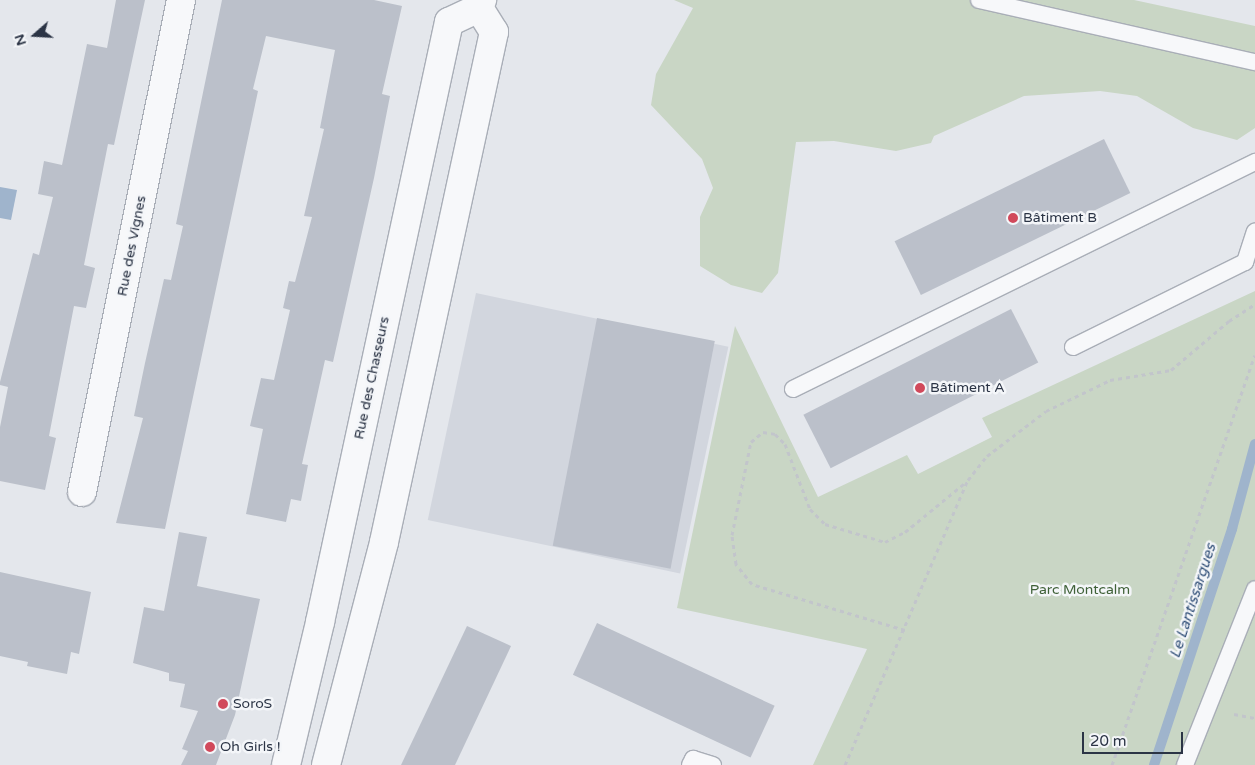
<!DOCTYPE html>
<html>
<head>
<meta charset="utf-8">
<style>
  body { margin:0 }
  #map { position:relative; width:1255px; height:765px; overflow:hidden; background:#e4e7ec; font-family:"Varela Round",sans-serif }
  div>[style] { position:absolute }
  .built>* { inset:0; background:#d2d6de; transform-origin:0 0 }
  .green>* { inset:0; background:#c9d6c5 }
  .water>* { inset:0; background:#9fb4cc }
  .stream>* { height:10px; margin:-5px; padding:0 5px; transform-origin:5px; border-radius:5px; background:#9fb4cc }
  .building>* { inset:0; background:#bbc0ca; transform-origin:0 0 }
  .path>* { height:3px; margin-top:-1.5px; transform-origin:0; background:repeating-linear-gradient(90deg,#c2c5cb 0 4px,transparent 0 8px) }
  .roads { filter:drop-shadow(1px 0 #a9aeb7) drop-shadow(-1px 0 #a9aeb7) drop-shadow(0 1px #a9aeb7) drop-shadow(0 -1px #a9aeb7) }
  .service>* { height:16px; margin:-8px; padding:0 8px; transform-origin:8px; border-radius:8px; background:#f7f8fa }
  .minor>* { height:28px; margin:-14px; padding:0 14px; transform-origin:14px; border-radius:14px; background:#f7f8fa }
  .dots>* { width:14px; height:14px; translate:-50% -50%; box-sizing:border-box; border:2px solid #f4f6f9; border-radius:50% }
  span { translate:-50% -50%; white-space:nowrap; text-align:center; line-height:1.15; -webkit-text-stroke:5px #f4f6f9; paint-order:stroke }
  .poi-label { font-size:14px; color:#2b3445 }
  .left { translate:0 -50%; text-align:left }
  .street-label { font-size:14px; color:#2b3445 }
  .park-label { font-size:14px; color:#3f6138 }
  .water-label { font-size:15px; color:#34527a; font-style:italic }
  .north { position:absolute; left:10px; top:10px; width:50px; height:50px; -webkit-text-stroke:4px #f4f6f9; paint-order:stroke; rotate:251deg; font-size:14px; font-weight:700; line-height:20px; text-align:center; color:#2b3445 }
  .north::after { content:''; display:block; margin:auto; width:18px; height:22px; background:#2b3445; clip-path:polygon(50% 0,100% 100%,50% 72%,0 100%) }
  .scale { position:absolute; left:1082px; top:732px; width:101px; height:22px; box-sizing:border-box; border:2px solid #2b3445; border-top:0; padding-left:6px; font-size:15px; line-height:18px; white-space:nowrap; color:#2b3445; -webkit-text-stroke:4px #f4f6f9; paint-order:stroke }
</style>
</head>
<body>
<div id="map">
  <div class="built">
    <div style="left:476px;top:293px;width:258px;height:232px;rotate:12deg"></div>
  </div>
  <div class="green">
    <div style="clip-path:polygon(674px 0,1134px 0,1255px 26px,1255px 128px,1237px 140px,1193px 128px,1137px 96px,1100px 91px,1024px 96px,934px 136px,931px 143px,896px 151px,834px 141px,796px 142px,778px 273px,762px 293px,731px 285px,700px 266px,700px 217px,713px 188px,702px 159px,651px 105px,656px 74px,693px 8px)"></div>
    <div style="clip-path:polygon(1255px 291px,1255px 765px,813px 765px,867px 649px,677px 608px,735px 326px,818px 497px,907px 455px,918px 474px,992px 437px,982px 418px)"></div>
  </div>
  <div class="water">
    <div style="clip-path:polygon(0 187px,17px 190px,11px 220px,0 218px)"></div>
  </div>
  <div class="stream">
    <div style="left:1154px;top:765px;width:249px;rotate:-71.7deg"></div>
    <div style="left:1232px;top:529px;width:88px;rotate:-74.9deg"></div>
  </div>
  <div class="building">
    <div style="clip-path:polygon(116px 0,145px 0,114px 145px,108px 144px,84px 265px,95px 268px,86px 308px,74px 306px,49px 436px,56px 438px,45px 490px,0 481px,0 427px,8px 387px,0 385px,0 382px,33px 253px,39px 255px,53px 197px,38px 194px,44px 161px,62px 165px,87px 44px,107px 48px)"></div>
    <div style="clip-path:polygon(222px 0,374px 0,402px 6px,382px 94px,390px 96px,374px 178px,333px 362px,325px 360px,302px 464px,308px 465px,301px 501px,291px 499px,286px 522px,246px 514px,263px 429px,250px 426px,261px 378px,274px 380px,290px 310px,283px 308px,289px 281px,295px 282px,312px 217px,304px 216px,324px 129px,320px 128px,335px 50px,266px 36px,253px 89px,258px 91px,165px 529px,116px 523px,143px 418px,134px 416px,145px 363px,164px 279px,171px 280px,183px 226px,176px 224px)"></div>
    <div style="left:1104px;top:139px;width:60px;height:233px;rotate:64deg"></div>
    <div style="left:1011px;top:309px;width:60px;height:233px;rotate:63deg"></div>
    <div style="left:597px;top:318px;width:120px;height:232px;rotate:11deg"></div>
    <div style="clip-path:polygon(179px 532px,207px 537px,197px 586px,260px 599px,235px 715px,216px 765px,181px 765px,188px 751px,182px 749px,198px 711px,180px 707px,185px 684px,169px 681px,169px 673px,133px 663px,144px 607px,164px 611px)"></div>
    <div style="clip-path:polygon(0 572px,91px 592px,79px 654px,71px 652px,67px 674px,27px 666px,28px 662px,0 656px)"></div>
    <div style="left:597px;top:623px;width:196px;height:57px;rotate:25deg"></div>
    <div style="clip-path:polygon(467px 626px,511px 646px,455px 765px,401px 765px)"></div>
  </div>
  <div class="path">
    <div style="left:905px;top:630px;width:160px;rotate:-163.3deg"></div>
    <div style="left:752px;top:584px;width:26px;rotate:-129deg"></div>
    <div style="left:736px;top:564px;width:29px;rotate:-98deg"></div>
    <div style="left:732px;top:535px;width:95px;rotate:-78.5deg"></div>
    <div style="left:751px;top:442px;width:16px;rotate:-40deg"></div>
    <div style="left:763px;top:432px;width:12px;rotate:9deg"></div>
    <div style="left:775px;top:434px;width:14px;rotate:45deg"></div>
    <div style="left:785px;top:444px;width:70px;rotate:69deg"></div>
    <div style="left:810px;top:509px;width:21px;rotate:45deg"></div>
    <div style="left:825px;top:524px;width:63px;rotate:16.7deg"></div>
    <div style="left:885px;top:542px;width:22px;rotate:-27deg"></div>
    <div style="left:905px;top:532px;width:79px;rotate:-39.3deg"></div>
    <div style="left:1234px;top:714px;width:21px;rotate:11deg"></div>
    <div style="left:845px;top:765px;width:310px;rotate:-66.7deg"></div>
    <div style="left:968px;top:480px;width:31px;rotate:-52deg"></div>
    <div style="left:987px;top:456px;width:74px;rotate:-37.3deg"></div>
    <div style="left:1046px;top:411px;width:71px;rotate:-25.8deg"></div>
    <div style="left:1110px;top:380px;width:62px;rotate:-9.3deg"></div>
    <div style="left:1171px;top:370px;width:76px;rotate:-40.2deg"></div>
    <div style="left:1229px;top:321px;width:31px;rotate:-33deg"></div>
    <div style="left:1112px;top:765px;width:434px;rotate:-70.8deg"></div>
  </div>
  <div class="roads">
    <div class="service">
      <div style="left:979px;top:0;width:283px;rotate:12.7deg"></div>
      <div style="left:1073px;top:347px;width:192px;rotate:-26.3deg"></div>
      <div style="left:1245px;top:262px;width:32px;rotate:-72deg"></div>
      <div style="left:793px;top:389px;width:515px;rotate:-26.17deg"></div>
      <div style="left:690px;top:765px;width:7px;rotate:-63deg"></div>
      <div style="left:693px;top:759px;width:21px;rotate:17deg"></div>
      <div style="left:1185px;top:765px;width:189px;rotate:-68.3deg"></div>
    </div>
    <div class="minor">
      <div style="left:82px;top:492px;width:502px;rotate:-78.62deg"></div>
      <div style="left:286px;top:765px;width:147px;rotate:-76.6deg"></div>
      <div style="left:320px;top:622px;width:614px;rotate:-77.87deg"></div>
      <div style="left:449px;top:22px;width:33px;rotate:-25deg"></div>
      <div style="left:479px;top:8px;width:9px;rotate:-69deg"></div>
      <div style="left:326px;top:765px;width:230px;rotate:-75.4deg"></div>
      <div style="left:384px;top:542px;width:522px;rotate:-77.83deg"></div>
      <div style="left:494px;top:32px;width:28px;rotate:-122deg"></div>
    </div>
  </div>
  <div class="dots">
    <div style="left:1013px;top:218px;background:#d1495b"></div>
    <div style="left:920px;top:388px;background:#d1495b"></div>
    <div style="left:223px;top:704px;background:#d1495b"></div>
    <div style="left:210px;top:747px;background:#d1495b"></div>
  </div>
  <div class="poi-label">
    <span class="left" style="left:1023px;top:218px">Bâtiment B</span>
    <span class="left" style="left:930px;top:388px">Bâtiment A</span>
    <span class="left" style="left:233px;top:704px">SoroS</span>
    <span class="left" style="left:220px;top:747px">Oh Girls !</span>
  </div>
  <div class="street-label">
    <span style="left:132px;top:246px;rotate:-79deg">Rue des Vignes</span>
    <span style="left:372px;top:378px;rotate:-78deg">Rue des Chasseurs</span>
  </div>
  <div class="park-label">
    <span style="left:1080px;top:590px">Parc Montcalm</span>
  </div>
  <div class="water-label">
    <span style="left:1193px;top:601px;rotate:-72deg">Le Lantissargues</span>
  </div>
  <div class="north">N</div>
  <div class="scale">20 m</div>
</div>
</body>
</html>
